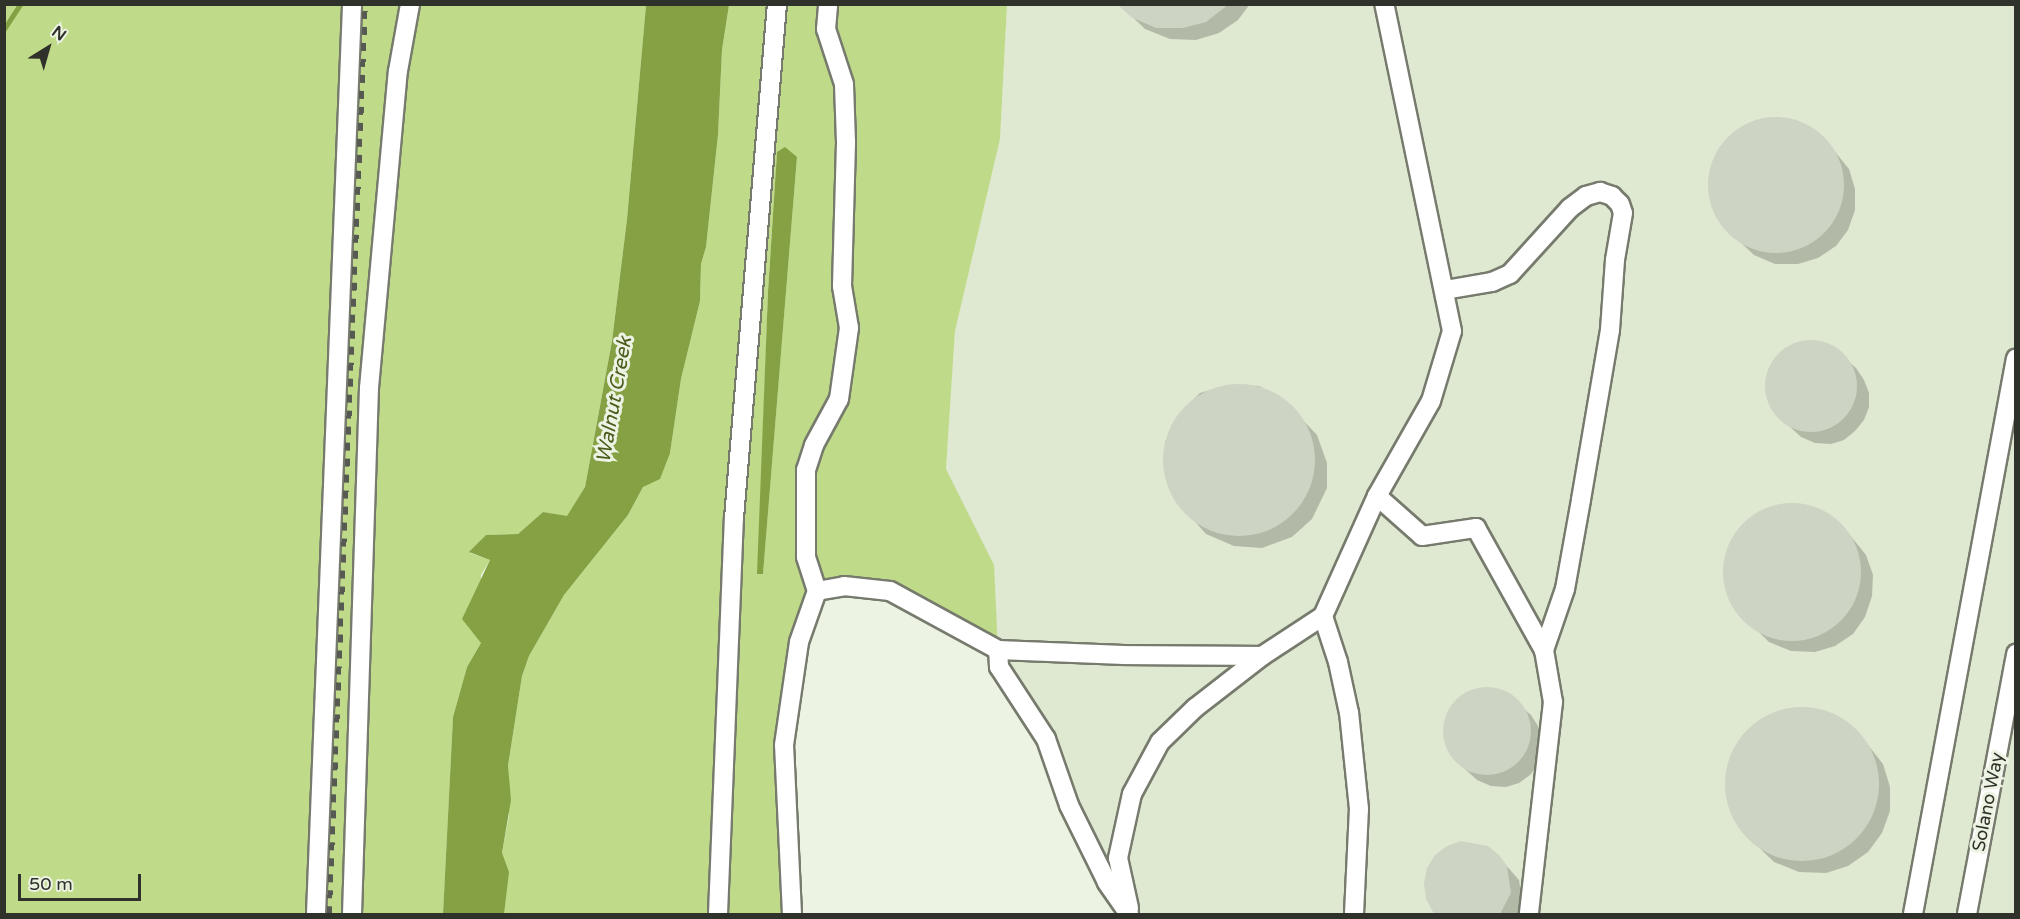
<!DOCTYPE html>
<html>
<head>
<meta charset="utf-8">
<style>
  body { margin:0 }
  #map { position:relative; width:2020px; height:919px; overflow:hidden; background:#ecf3e3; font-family:"Varela Round",sans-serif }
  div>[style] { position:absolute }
  .built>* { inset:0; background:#dfe8d1 }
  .green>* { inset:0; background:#bfda88 }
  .water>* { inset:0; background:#85a144 }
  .shadow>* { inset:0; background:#0003 }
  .stream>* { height:5px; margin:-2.5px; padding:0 2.5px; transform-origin:2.5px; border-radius:2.5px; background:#85a144 }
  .building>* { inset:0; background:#ced4c4 }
  .round { border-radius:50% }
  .roads { filter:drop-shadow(2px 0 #767b6d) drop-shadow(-2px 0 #767b6d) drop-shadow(0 2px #767b6d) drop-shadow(0 -2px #767b6d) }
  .minor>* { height:18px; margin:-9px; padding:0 9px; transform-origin:9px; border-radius:9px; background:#fff }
  .rail>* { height:4.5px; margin-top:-2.25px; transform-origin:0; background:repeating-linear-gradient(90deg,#575a52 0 8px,transparent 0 16px) }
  span { translate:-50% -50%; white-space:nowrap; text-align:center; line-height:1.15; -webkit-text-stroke:6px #ecf3e3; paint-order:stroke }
  .street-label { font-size:18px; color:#2f312b }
  .water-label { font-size:20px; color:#4b5d1c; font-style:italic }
  .frame { position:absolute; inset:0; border:6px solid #2f312b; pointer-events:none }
  .north { position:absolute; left:18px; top:18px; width:60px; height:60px; -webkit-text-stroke:4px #ecf3e3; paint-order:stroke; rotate:37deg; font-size:16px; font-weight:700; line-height:24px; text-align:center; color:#2f312b }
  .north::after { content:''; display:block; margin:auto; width:21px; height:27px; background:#2f312b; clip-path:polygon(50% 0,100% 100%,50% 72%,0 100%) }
  .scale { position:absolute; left:18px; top:874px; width:123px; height:27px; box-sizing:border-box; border:3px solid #2f312b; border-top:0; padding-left:8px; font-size:18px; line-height:21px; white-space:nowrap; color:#2f312b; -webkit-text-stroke:4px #ecf3e3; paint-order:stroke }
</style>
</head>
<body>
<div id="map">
  <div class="built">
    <div style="clip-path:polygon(1007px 5px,2015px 5px,2015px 914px,1129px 914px,1046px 739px,999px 667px,946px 470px,955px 331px,1000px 139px)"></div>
  </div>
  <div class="green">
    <div style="clip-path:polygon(5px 5px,646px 5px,627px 219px,612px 341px,585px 487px,567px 517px,543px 512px,518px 534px,486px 535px,470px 553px,490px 560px,481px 575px,481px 643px,467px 667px,453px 717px,443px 914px,5px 914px)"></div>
    <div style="clip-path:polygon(evenodd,729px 5px,1007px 5px,1000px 139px,955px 331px,946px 469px,994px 565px,998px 650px,890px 591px,817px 591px,784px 745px,792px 914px,504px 914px,502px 853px,509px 816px,508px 766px,522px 676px,529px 656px,564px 595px,628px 515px,643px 487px,670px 453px,681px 379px,700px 301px,701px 264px,706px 247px,718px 135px,722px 50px,729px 5px,777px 152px,797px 157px,763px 573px,758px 574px,768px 292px,777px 152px)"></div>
  </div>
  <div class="water">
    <div style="clip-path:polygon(646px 5px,729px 5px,722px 50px,718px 135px,706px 247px,701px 264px,700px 301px,681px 379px,670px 453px,660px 479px,643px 487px,628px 515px,564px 595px,529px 656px,522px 676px,508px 766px,511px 800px,502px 853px,509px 872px,504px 914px,443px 914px,453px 717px,467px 667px,481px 643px,462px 619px,490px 560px,469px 552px,486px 535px,518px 534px,543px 512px,567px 516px,585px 487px,612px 341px,627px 219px)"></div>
    <div style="clip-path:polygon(785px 147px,797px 157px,763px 574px,757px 574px,768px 292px,777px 152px)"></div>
  </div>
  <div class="shadow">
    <div style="clip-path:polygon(1119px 4px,1250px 4px,1238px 20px,1219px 33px,1196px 40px,1170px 39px,1145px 29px)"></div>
    <div style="clip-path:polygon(1766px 119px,1787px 119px,1807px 126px,1824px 138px,1849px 169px,1855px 189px,1855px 210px,1848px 230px,1836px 246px,1818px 258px,1798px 264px,1775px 264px,1754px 255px,1723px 226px,1712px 206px,1709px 182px,1714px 160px,1726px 140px,1744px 126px)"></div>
    <div style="clip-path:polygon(1805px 342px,1819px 342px,1832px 347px,1856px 368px,1864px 380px,1869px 393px,1869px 407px,1864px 420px,1855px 431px,1844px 440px,1831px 444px,1815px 443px,1801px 437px,1776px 414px,1769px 400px,1767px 384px,1770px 369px,1778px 356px,1790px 347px)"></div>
    <div style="clip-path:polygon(1228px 385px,1259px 386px,1284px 400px,1317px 435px,1327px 463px,1327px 488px,1312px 519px,1292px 537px,1262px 548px,1234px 546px,1206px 534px,1173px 497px,1164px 470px,1165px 442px,1178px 415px,1200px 393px)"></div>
    <div style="clip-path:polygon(1783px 504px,1804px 505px,1824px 512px,1841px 524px,1866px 555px,1873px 575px,1872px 596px,1865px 617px,1853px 634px,1835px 646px,1815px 652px,1791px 651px,1769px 642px,1739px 613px,1728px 592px,1724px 569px,1729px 546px,1742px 526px,1760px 511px)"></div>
    <div style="clip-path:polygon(1481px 689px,1494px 689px,1507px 694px,1531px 715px,1538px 726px,1542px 739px,1538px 765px,1530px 775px,1519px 783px,1506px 787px,1491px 786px,1477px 780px,1453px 758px,1446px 744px,1444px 730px,1447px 715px,1455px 703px,1467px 694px)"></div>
    <div style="clip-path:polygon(1791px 709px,1815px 709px,1837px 717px,1857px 731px,1883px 764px,1890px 787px,1890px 811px,1882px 833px,1868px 852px,1848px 866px,1826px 873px,1799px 872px,1774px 862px,1742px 831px,1729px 807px,1726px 781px,1731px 755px,1745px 733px,1766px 717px)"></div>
    <div style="clip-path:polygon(1498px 856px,1519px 880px,1523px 906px,1518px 914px,1437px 914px,1434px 911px)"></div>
  </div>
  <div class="stream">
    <div style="left:4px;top:29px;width:30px;rotate:-57deg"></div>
  </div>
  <div class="building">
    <div style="clip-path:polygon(1117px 4px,1229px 4px,1206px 22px,1183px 28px,1156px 28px,1131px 17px)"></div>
    <div class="round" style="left:1708px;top:117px;width:136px;height:136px"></div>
    <div class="round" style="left:1765px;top:340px;width:92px;height:92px"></div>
    <div class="round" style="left:1163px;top:384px;width:152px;height:152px"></div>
    <div class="round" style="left:1723px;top:503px;width:138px;height:138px"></div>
    <div class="round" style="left:1443px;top:687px;width:88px;height:88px"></div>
    <div class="round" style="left:1725px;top:707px;width:154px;height:154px"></div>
    <div style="clip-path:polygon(1461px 841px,1488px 846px,1499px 855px,1507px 866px,1511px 893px,1500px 914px,1435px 914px,1433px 912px,1426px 899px,1424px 883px,1427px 868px,1435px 855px,1447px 846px)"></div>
  </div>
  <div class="roads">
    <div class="minor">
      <div style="left:1445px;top:290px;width:48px;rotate:-9.7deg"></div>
      <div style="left:1492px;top:282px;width:20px;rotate:-24deg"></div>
      <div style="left:1510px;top:274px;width:89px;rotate:-47.7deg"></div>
      <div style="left:1570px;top:208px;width:20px;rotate:-37deg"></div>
      <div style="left:1586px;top:196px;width:15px;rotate:-16deg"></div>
      <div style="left:1600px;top:192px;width:13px;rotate:18deg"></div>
      <div style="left:1612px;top:196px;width:11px;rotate:45deg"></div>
      <div style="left:1620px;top:204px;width:9px;rotate:72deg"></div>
      <div style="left:1623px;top:213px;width:48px;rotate:99.7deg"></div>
      <div style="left:1615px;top:260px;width:70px;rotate:94.1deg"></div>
      <div style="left:1610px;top:330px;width:172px;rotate:99.7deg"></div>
      <div style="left:1581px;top:500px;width:90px;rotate:100.2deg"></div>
      <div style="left:1565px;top:589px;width:65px;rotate:109deg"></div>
      <div style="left:1377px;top:496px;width:60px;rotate:41.6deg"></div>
      <div style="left:1422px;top:536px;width:55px;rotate:-8.4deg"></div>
      <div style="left:1476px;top:528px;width:140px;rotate:60.9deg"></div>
      <div style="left:1544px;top:650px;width:53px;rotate:80.2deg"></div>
      <div style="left:1553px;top:702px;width:213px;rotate:96.5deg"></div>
      <div style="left:817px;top:591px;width:27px;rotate:-10deg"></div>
      <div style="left:844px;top:586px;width:46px;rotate:6.2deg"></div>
      <div style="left:890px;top:591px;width:123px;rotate:28.6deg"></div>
      <div style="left:1129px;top:908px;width:51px;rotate:-102.4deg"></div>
      <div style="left:1118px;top:858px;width:66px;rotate:-77.7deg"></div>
      <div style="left:1132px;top:794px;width:59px;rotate:-61.7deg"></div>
      <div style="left:1160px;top:742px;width:49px;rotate:-44.2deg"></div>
      <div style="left:1195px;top:708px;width:85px;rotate:-37.8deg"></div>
      <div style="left:1262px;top:656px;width:73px;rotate:-33.3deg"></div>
      <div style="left:316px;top:914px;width:911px;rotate:-87.73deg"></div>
      <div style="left:352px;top:914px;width:526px;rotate:-88.15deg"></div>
      <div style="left:369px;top:388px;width:318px;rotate:-84.8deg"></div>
      <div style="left:398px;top:71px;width:68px;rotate:-79.8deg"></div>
      <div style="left:718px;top:914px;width:396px;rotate:-87.7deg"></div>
      <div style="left:734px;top:518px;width:516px;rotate:-85.22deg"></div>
      <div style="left:792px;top:914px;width:169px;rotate:-92.7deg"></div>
      <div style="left:784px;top:745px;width:104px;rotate:-81.7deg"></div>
      <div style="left:799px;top:642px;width:54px;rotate:-70.6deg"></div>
      <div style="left:817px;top:591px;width:36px;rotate:-108deg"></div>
      <div style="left:806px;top:557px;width:87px;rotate:-90deg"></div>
      <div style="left:806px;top:470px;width:26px;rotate:-72deg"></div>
      <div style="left:814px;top:445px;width:52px;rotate:-61.5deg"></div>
      <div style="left:839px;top:399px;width:72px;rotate:-82deg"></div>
      <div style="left:849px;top:328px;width:43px;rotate:-99.5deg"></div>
      <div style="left:842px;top:286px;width:144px;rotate:-88.4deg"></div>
      <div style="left:846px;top:142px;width:58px;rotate:-92deg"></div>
      <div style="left:844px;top:84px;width:58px;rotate:-108.1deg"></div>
      <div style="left:826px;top:29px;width:25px;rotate:-85deg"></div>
      <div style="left:1129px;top:914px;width:39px;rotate:-125deg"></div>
      <div style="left:1107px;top:882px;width:86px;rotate:-116.3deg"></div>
      <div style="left:1069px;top:805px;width:70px;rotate:-109.2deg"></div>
      <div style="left:1046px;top:739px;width:86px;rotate:-123.1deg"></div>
      <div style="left:999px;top:667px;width:17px;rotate:-93deg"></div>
      <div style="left:998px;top:650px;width:126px;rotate:2.3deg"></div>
      <div style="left:1124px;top:655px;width:138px;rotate:0.4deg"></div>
      <div style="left:1354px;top:914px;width:105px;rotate:-87.3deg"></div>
      <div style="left:1359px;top:809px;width:97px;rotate:-95.9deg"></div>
      <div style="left:1349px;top:713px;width:52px;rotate:-102.2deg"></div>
      <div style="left:1338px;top:662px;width:48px;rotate:-108.1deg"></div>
      <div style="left:1323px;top:616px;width:132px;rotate:-65.8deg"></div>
      <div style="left:1377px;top:496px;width:109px;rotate:-60.4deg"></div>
      <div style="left:1431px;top:401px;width:73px;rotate:-73.3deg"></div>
      <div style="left:1452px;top:331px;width:334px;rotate:-101.7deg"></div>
      <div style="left:1913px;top:914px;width:565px;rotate:-79.5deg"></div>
      <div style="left:1967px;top:914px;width:265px;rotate:-79.3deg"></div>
    </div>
  </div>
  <div class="rail">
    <div style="left:329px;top:914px;width:911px;rotate:-87.73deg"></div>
  </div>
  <div class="street-label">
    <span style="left:1988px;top:802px;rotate:-79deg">Solano Way</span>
  </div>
  <div class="water-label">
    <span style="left:615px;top:400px;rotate:-80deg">Walnut Creek</span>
  </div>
  <div class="frame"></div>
  <div class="north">N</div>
  <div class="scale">50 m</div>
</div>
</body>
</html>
